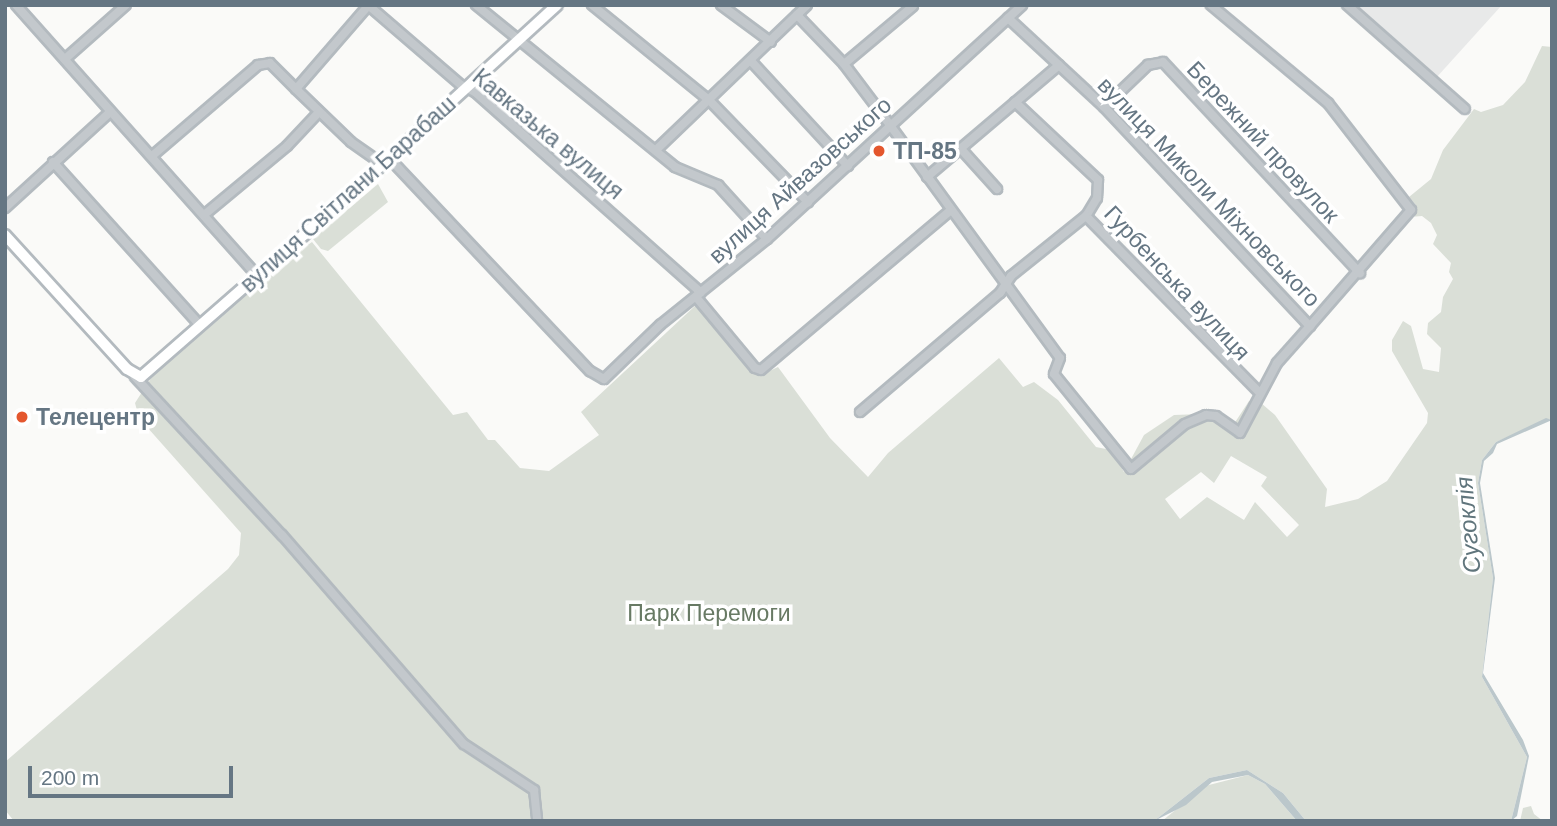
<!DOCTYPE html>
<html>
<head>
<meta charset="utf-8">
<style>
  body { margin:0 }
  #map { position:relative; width:1557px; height:826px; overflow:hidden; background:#fafaf8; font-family:Arial,sans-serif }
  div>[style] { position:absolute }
  .built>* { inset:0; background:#e8e9e9 }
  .green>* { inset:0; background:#dadfd7 }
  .water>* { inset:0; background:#bbc7cb }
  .roads { filter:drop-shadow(2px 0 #b3babf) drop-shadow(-2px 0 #b3babf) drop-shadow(0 2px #b3babf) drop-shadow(0 -2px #b3babf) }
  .street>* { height:8px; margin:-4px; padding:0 4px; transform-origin:4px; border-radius:4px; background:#c3c8cc }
  .secondary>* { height:10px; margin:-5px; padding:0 5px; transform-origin:5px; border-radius:5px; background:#fff }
  .dots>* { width:19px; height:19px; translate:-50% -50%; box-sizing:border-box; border:4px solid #fff; border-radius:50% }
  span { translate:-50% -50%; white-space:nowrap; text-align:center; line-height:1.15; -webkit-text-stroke:7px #fff; paint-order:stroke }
  .street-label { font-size:23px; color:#657683 }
  .poi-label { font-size:23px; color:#657683; font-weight:700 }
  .left { translate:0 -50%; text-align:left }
  .park-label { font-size:23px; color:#687a64 }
  .water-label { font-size:24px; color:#60757c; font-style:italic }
  .frame { position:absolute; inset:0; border:7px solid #657683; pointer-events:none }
  .scale { position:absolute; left:28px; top:766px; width:205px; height:32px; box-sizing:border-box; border:4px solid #657683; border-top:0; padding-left:9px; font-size:21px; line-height:24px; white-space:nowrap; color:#657683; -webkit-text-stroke:5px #fff; paint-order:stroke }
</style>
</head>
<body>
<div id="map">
  <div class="built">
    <div style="clip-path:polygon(1355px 5px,1502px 5px,1436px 78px)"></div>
  </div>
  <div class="green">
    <div style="clip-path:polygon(evenodd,1542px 46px,1552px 47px,1552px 418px,1496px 442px,1482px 460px,1478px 483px,1493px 578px,1482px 677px,1527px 757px,1511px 821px,1306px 821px,1283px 793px,1247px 770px,1209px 778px,1154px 821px,14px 821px,5px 810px,5px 762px,228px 569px,239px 555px,241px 533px,139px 418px,135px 403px,151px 378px,273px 269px,312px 242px,453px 415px,467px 412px,488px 440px,495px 440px,520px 468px,549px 471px,599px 435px,581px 412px,696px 305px,759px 376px,778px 367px,830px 438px,868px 477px,888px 453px,999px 358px,1023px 387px,1034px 382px,1058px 400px,1096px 447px,1111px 450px,1124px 472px,1144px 435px,1174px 415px,1201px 414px,1230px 430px,1249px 401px,1261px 403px,1275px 415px,1327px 489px,1325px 507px,1358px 499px,1387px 481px,1427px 423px,1428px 413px,1392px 351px,1392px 340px,1403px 321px,1411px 326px,1423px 369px,1439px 372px,1441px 348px,1427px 334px,1428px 323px,1441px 312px,1443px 297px,1453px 279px,1449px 272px,1451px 263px,1433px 244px,1437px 235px,1431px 223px,1422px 216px,1410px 217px,1416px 205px,1409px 197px,1431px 179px,1443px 150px,1474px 109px,1481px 112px,1503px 105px,1525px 82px,1542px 46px,1231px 456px,1267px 477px,1261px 486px,1299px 525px,1287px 537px,1255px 502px,1244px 520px,1207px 497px,1180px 519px,1165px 499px,1201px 472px,1214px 483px,1231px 456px)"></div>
    <div style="clip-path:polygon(378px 184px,388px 202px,328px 251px,321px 249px,313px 239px)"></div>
    <div style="clip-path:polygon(1248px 775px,1265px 784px,1297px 821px,1162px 821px,1205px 786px)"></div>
    <div style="clip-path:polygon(1531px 806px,1534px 814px,1543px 821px,1520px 821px,1523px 808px)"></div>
  </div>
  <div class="water">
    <div style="clip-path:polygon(1546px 418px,1552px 420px,1497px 444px,1493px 453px,1484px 461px,1480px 483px,1495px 578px,1483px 673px,1523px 740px,1529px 756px,1517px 816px,1511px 821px,1527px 757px,1482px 677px,1493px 578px,1478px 483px,1482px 460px,1496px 442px)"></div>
    <div style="clip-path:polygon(1247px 770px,1283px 793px,1306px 821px,1297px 821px,1265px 784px,1248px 775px,1212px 782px,1186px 805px,1154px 821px,1209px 778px)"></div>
  </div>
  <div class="roads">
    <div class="street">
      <div style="left:16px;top:5px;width:364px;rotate:48.3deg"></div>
      <div style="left:368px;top:5px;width:123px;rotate:40.7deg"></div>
      <div style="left:461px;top:85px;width:16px;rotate:27deg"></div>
      <div style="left:475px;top:92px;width:302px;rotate:41.6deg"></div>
      <div style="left:476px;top:5px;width:257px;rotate:39.1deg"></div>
      <div style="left:675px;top:167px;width:47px;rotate:22.7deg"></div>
      <div style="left:718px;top:185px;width:73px;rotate:47.8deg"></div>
      <div style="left:592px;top:5px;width:152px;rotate:39.1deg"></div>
      <div style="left:710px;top:101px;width:141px;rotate:45.9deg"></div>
      <div style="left:721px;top:5px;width:62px;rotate:36.5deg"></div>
      <div style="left:1347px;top:5px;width:157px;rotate:41.4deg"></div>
      <div style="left:797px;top:15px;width:68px;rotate:46.2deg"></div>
      <div style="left:844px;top:64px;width:71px;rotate:53deg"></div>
      <div style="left:887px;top:121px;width:293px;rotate:53.9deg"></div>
      <div style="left:1060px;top:358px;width:17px;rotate:111deg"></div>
      <div style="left:1054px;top:374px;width:122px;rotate:51deg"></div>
      <div style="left:1131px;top:469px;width:70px;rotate:-39.8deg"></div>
      <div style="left:1185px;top:424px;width:23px;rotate:-23deg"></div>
      <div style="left:1206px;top:415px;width:10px;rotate:6deg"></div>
      <div style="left:1216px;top:416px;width:29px;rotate:35deg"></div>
      <div style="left:1240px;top:433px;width:79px;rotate:-62.1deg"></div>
      <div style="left:1277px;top:363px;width:50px;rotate:-48.3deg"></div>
      <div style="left:1008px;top:18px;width:131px;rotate:42.8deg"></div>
      <div style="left:1104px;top:107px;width:301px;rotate:46.8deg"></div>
      <div style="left:1310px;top:326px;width:154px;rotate:-49deg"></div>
      <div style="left:1411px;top:210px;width:135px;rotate:-127.8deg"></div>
      <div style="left:1328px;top:103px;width:153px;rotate:-140.1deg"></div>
      <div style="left:65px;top:59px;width:81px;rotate:-41.5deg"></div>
      <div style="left:751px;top:61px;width:143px;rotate:47.3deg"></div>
      <div style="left:844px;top:64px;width:90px;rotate:-40deg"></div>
      <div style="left:296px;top:89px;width:76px;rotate:43.9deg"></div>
      <div style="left:351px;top:142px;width:39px;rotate:35deg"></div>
      <div style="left:1015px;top:102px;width:114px;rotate:43.2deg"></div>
      <div style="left:1098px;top:180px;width:18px;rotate:93deg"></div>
      <div style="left:1097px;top:198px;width:21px;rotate:121deg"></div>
      <div style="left:1086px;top:216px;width:248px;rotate:45.5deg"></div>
      <div style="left:1104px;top:107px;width:61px;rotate:-43.7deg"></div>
      <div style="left:1148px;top:65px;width:15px;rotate:-11deg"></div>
      <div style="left:1163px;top:62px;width:289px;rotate:47deg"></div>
      <div style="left:961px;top:149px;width:54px;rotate:48deg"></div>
      <div style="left:656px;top:150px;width:209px;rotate:-43.8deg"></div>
      <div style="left:152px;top:156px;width:140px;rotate:-40.6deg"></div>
      <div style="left:258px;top:65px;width:12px;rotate:-9deg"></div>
      <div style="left:270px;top:63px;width:37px;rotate:45deg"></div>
      <div style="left:296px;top:89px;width:110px;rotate:-49.1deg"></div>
      <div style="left:389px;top:158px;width:293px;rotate:46.7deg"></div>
      <div style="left:590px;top:371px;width:16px;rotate:30deg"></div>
      <div style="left:604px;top:379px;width:78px;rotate:-44deg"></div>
      <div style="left:660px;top:325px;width:137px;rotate:-38.8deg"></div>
      <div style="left:767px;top:239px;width:346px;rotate:-42.5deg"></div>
      <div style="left:53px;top:162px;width:219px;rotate:48deg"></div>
      <div style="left:927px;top:177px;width:173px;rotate:-40.3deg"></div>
      <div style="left:5px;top:208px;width:142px;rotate:-42.4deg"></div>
      <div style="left:204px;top:215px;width:108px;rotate:-39.7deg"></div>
      <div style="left:287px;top:146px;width:47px;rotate:-46.7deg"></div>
      <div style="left:696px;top:297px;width:92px;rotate:50.3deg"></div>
      <div style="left:755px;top:368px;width:6px;rotate:18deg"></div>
      <div style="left:761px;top:370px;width:247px;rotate:-40.1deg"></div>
      <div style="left:135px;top:377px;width:216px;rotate:47.1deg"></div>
      <div style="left:282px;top:535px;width:277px;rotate:49deg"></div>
      <div style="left:464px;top:744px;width:84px;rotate:33.3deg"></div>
      <div style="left:534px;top:790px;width:31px;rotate:84deg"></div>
      <div style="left:860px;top:412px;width:184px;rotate:-40.4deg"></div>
      <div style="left:1000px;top:293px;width:20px;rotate:-57deg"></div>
      <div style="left:1011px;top:276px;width:96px;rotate:-38.7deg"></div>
    </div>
    <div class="secondary">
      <div style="left:5px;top:235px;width:181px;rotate:47.7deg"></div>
      <div style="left:127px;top:369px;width:16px;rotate:30deg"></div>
      <div style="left:141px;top:377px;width:263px;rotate:-41.1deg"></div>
      <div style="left:339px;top:204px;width:295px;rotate:-42.4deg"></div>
    </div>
  </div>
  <div class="dots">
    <div style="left:879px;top:151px;background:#e4572e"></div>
    <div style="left:22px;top:417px;background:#e4572e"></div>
  </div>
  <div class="street-label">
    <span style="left:548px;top:134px;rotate:40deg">Кавказька вулиця</span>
    <span style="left:1263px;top:142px;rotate:47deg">Бережний провулок</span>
    <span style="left:800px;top:180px;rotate:-42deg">вулиця Айвазовського</span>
    <span style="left:1209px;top:192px;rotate:46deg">вулиця Миколи Міхновського</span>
    <span style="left:348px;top:194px;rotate:-42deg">вулиця Світлани Барабаш</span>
    <span style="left:1177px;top:283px;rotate:47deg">Гурбенська вулиця</span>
  </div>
  <div class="poi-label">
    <span class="left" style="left:893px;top:151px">ТП-85</span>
    <span class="left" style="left:36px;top:417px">Телецентр</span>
  </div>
  <div class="park-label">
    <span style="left:709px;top:613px">Парк Перемоги</span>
  </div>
  <div class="water-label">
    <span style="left:1468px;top:525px;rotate:-95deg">Сугоклія</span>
  </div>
  <div class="frame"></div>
  <div class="scale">200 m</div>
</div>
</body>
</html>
